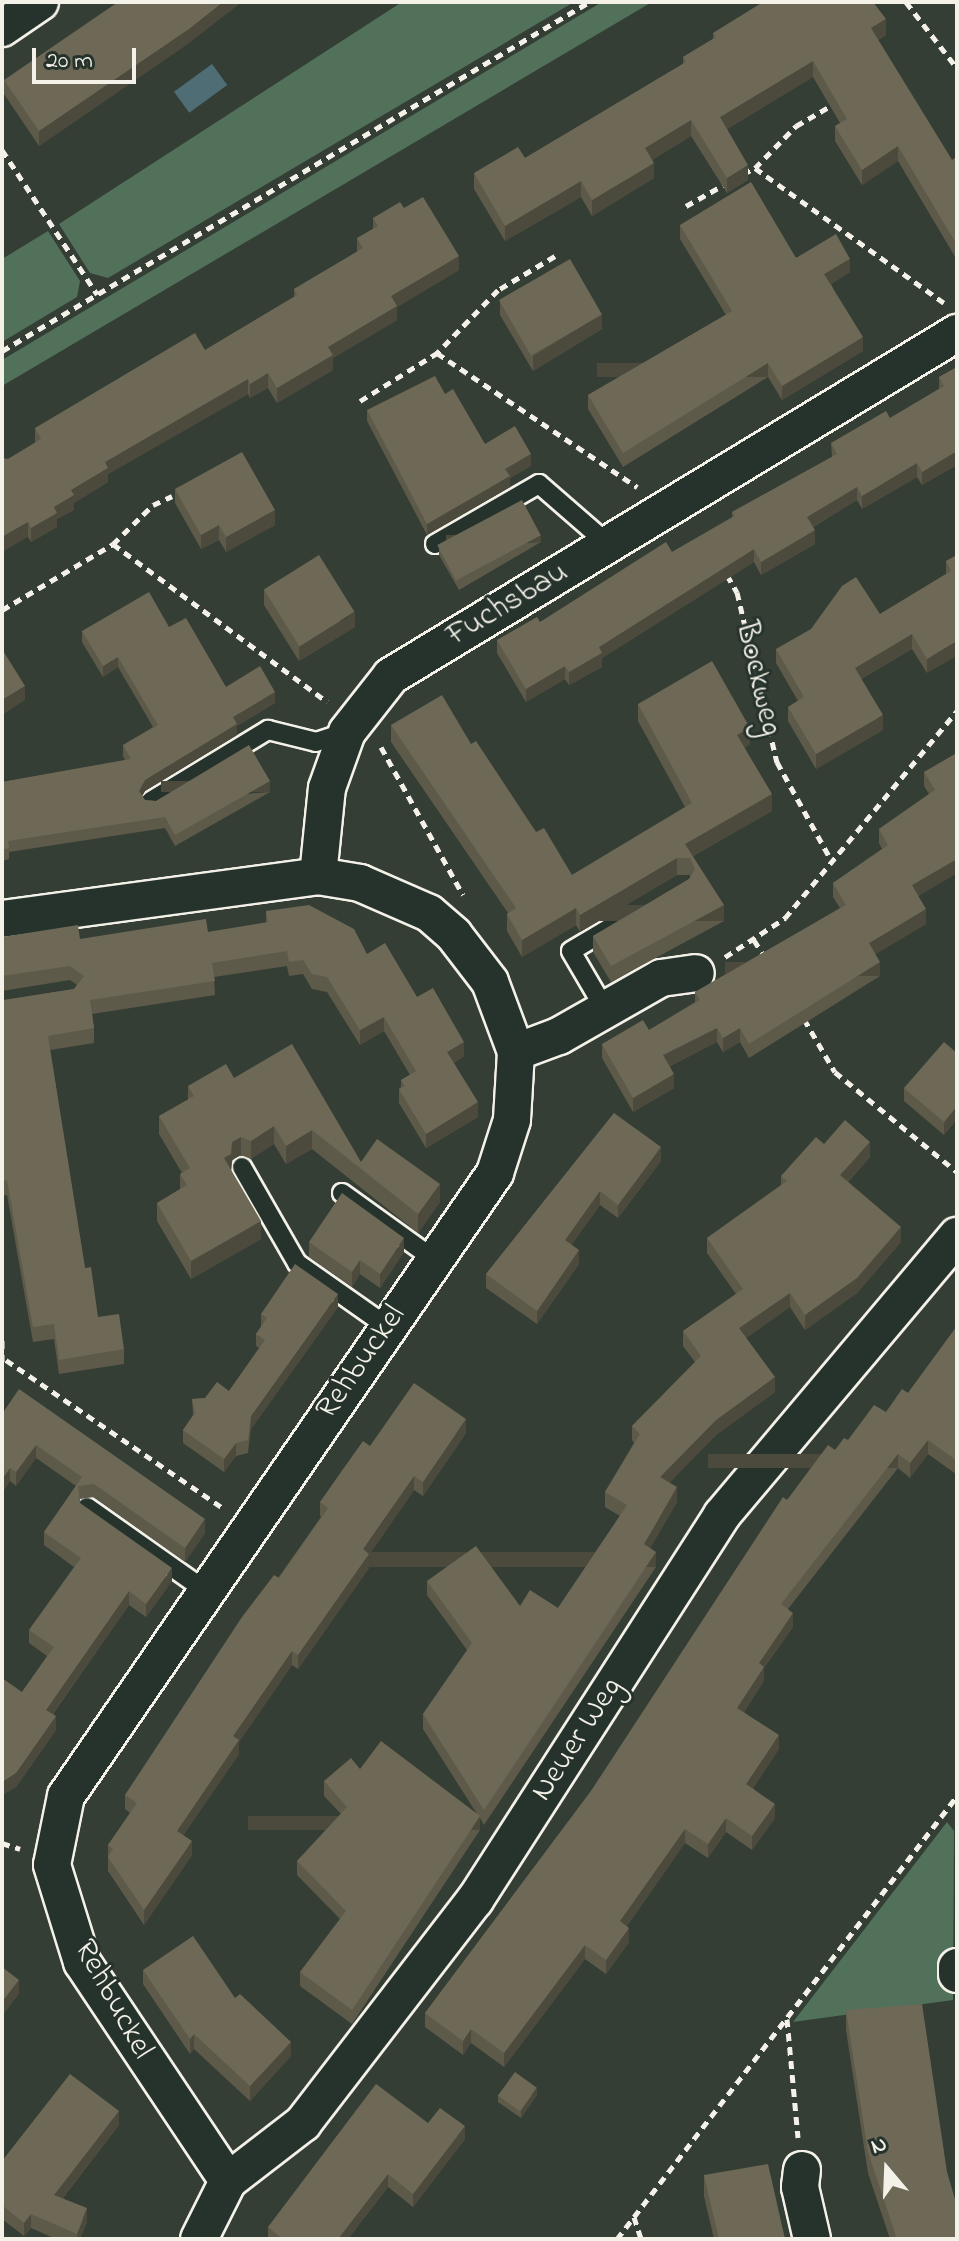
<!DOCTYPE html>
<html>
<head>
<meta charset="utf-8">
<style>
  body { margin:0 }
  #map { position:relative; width:959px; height:2241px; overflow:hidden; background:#343e35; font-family:"Indie Flower",sans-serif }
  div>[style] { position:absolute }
  .green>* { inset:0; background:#52715a }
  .water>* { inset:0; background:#4e6d74; transform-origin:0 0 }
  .path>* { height:5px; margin-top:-2.5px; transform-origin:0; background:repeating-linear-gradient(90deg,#f4f1e8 0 8px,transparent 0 14px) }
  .roads { filter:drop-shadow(2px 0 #f4f1e8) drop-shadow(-2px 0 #f4f1e8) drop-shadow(0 2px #f4f1e8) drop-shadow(0 -2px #f4f1e8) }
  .service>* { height:18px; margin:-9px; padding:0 9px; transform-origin:9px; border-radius:9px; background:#26332d }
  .minor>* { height:36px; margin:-18px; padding:0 18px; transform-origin:18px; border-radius:18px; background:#26332d }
  .wall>* { inset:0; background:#5e5a4a }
  .shaded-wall>* { inset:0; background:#4c4a3c; transform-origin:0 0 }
  .building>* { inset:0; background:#6d6956; transform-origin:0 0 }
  span { translate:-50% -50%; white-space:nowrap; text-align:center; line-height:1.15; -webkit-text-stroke:6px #26332d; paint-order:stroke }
  .street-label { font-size:32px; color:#f4f1e8 }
  .frame { position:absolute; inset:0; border:4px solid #f4f1e8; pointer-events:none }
  .north { position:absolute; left:847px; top:2129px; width:80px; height:80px; -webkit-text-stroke:6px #26332d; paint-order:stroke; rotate:341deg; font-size:22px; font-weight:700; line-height:32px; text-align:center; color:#f4f1e8 }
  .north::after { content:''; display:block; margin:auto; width:28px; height:36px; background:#f4f1e8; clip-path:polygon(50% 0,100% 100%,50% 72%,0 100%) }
  .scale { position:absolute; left:32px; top:48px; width:104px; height:36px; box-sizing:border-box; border:4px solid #f4f1e8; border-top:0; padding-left:10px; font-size:24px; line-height:28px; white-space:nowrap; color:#f4f1e8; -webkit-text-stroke:6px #26332d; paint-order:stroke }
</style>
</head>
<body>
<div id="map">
  <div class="green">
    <div style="clip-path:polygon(402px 2px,574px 2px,108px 278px,90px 273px,59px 224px)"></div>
    <div style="clip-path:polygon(602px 2px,652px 2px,2px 386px,2px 360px)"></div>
    <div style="clip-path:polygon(48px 231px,80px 281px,77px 297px,2px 342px,2px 259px)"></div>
    <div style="clip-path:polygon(947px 1822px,954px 1831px,953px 2000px,793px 2022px)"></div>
  </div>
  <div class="water">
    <div style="left:212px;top:64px;width:26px;height:47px;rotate:54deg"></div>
  </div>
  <div class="path">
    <div style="left:906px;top:2px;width:83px;rotate:52.3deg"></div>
    <div style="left:2px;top:150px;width:173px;rotate:56.6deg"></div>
    <div style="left:755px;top:168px;width:59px;rotate:-45.7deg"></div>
    <div style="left:796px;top:126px;width:44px;rotate:-30.1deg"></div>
    <div style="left:743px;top:174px;width:13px;rotate:-27deg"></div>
    <div style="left:755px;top:168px;width:232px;rotate:35.5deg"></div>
    <div style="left:686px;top:206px;width:47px;rotate:-29.3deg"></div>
    <div style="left:555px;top:256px;width:66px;rotate:149.2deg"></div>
    <div style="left:498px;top:290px;width:88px;rotate:134.1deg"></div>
    <div style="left:437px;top:353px;width:241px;rotate:33.8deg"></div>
    <div style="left:2px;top:351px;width:683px;rotate:-30.73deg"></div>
    <div style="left:360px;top:401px;width:91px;rotate:-31.9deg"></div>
    <div style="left:113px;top:544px;width:56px;rotate:-44.3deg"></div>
    <div style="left:153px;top:505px;width:21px;rotate:-25deg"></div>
    <div style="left:727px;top:575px;width:20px;rotate:60deg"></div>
    <div style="left:737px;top:592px;width:175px;rotate:76.8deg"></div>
    <div style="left:777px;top:762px;width:112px;rotate:61.1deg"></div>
    <div style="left:2px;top:610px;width:129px;rotate:-30.7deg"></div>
    <div style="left:113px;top:544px;width:266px;rotate:36.4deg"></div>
    <div style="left:381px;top:747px;width:169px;rotate:61deg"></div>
    <div style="left:754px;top:940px;width:19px;rotate:58deg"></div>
    <div style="left:725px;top:957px;width:72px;rotate:-33deg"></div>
    <div style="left:785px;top:918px;width:269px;rotate:-50.3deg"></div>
    <div style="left:804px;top:1019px;width:61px;rotate:59.7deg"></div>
    <div style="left:835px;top:1072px;width:158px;rotate:39.3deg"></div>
    <div style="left:2px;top:1340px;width:25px;rotate:90deg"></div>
    <div style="left:6px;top:1360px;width:263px;rotate:34.3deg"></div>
    <div style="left:2px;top:1843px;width:19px;rotate:18deg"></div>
    <div style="left:787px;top:2019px;width:119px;rotate:84.7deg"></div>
    <div style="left:634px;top:2217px;width:23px;rotate:72deg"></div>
    <div style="left:617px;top:2239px;width:558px;rotate:-52.49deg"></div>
  </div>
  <div class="roads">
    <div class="service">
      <div style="left:435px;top:544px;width:120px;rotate:-30deg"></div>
      <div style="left:539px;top:484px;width:91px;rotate:41deg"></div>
      <div style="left:151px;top:801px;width:137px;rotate:-31.3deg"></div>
      <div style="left:268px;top:730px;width:49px;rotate:14deg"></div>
      <div style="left:316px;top:742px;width:33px;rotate:-18deg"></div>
      <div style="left:606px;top:1011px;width:69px;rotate:-120.3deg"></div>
      <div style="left:571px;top:951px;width:49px;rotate:-30.8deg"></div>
      <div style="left:242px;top:1167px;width:111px;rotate:60.2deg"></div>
      <div style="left:297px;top:1263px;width:111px;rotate:35.1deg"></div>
      <div style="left:342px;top:1193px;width:113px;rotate:35.7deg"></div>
      <div style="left:87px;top:1507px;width:146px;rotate:35.2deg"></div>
    </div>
    <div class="minor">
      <div style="left:2px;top:28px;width:46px;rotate:-34.4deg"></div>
      <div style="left:318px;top:876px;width:88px;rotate:-84.2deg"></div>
      <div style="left:327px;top:788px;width:59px;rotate:-70.3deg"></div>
      <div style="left:347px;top:732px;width:71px;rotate:-51.8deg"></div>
      <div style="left:391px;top:676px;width:662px;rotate:-31.22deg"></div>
      <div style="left:2px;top:919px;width:319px;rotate:-7.7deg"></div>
      <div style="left:318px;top:876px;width:43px;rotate:9.5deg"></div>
      <div style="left:360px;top:883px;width:75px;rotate:23.5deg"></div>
      <div style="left:429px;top:913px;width:33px;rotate:41deg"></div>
      <div style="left:454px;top:935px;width:59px;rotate:52.5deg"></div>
      <div style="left:490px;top:982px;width:75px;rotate:69.6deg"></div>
      <div style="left:516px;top:1052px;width:68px;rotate:93.4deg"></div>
      <div style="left:512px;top:1120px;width:56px;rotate:107.8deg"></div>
      <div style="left:495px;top:1173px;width:756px;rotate:124.55deg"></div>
      <div style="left:66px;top:1796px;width:70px;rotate:101.5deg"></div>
      <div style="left:52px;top:1865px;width:102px;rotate:72.8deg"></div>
      <div style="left:82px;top:1962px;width:263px;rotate:56.3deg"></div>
      <div style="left:516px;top:1052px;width:46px;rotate:-20.4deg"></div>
      <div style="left:559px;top:1036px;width:117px;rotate:-29.6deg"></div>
      <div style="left:661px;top:978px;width:35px;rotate:-8deg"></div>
      <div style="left:957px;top:1967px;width:7px;rotate:90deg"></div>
      <div style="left:802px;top:2170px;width:17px;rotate:97deg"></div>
      <div style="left:800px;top:2187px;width:53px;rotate:77deg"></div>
      <div style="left:199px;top:2239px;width:65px;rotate:-63.4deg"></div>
      <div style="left:228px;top:2181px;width:95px;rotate:-37.7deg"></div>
      <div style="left:303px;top:2123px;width:282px;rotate:-52.4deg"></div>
      <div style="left:475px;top:1900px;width:457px;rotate:-57.3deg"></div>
      <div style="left:722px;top:1515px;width:365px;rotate:-49.9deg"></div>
    </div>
  </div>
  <div class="wall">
    <div style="clip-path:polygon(713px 33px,886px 35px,878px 40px,952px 160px,957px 157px,957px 260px,898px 161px,862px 185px,835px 141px,835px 126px,840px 123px,813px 77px,727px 129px,748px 180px,727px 193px,691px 136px,652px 160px,654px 178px,592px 216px,581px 197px,505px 241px,474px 189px,474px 173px,525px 158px,683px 64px,683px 57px,713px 39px)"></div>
    <div style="clip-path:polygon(189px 43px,39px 146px,4px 94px,4px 80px)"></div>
    <div style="clip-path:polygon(404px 208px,459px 270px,397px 307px,397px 320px,333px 358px,333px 370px,277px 403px,268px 388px,250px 398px,248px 394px,108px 474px,108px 482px,74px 503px,74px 510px,57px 519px,57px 527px,31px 542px,28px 537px,8px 459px,35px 443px,35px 428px,205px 350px,294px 297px,294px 289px,357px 252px,357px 238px,373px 229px,373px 218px)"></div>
    <div style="clip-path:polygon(680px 225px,850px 272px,831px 284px,863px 351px,782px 400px,768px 377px,623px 467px,588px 409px,588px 395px,726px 315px,680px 239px)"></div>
    <div style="clip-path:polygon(500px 301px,602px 329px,533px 371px,500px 315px)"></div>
    <div style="clip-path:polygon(957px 367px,957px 465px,922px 485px,917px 477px,862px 509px,857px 500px,813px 527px,815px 544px,761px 575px,754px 562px,602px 658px,602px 667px,569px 685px,565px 679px,526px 702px,497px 653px,497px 640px,540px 622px,672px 552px,732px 517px,732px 512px,832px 457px,831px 443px,890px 418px,939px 389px,939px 377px)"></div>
    <div style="clip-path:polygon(445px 394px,485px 444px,531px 466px,510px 478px,510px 487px,427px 535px,367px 421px,367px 410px)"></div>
    <div style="clip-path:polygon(175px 489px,275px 525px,226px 552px,219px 540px,201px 549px,175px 503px)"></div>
    <div style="clip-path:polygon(541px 542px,459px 590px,439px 555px,439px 548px)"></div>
    <div style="clip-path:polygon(957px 555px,927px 673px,912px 649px,861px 679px,883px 730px,816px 769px,788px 721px,788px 707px,798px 701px,776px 663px,776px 649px,880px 614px,946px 574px,946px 561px)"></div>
    <div style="clip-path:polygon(264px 590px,355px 627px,299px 661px,264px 605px)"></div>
    <div style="clip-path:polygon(169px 627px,226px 687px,275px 703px,237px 726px,237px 735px,145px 791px,142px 796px,145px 800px,156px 801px,270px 792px,175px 846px,165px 828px,9px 852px,9px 859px,2px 861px,2px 782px,125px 760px,123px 756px,123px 745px,153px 727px,118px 667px,103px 677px,82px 642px,82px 631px)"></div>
    <div style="clip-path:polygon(638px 704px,750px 744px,744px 748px,772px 811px,693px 856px,724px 921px,611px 982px,593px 952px,593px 936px,689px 879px,690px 877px,690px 875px,677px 875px,580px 932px,576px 925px,522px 957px,507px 931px,507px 914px,508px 913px,391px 742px,391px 725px,471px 744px,536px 832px,572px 875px,685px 807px,638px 721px)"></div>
    <div style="clip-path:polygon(957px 753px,957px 873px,918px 896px,926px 924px,875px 954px,880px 976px,749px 1058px,740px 1042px,723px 1052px,717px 1042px,670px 1066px,674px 1088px,633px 1112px,602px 1058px,602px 1044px,649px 1030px,695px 1002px,695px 992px,840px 908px,833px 897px,833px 883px,882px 849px,879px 843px,879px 829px,929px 794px,924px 786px,924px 772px)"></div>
    <div style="clip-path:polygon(266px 911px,367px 954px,417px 997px,464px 1056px,454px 1063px,478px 1117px,426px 1148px,399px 1103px,399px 1089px,401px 1087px,401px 1080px,410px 1075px,384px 1031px,360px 1045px,327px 992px,312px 989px,303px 974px,289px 976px,287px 966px,214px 977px,215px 995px,92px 1014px,94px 1028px,94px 1043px,50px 1050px,85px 1268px,98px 1317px,124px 1349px,124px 1364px,59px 1374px,54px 1339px,33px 1342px,7px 1195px,2px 1196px,2px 999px,4px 1000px,74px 989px,77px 985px,70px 980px,2px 991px,2px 937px,80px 939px,208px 932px,266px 923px)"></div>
    <div style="clip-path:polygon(957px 1053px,957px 1119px,944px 1135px,904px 1101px,904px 1088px)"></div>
    <div style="clip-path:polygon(234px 1078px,361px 1162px,440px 1202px,418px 1233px,312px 1149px,286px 1164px,274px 1144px,251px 1159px,241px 1155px,232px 1160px,231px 1171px,261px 1239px,191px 1279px,157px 1221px,157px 1203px,180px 1189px,180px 1174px,182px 1173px,159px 1134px,159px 1116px,188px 1100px,188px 1086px)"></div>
    <div style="clip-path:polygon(614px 1113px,661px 1161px,618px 1218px,600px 1205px,571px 1245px,579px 1264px,537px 1324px,486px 1288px,486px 1274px)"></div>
    <div style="clip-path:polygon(824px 1144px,870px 1157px,848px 1182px,901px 1242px,857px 1293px,805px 1330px,790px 1307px,746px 1338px,775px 1392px,716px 1435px,669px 1483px,677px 1502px,650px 1548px,656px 1567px,484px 1825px,480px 1818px,480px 1830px,352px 2024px,300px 1986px,300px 1972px,340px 1919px,297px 1875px,297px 1861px,341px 1814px,324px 1796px,324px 1781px,360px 1769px,477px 1814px,423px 1729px,423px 1714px,467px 1650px,427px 1595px,427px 1581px,520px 1606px,558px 1608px,620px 1516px,605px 1507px,605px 1492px,634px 1443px,632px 1440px,632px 1426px,695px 1362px,683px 1346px,683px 1331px,736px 1294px,707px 1253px,707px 1238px,781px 1185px,781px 1176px)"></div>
    <div style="clip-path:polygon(309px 1242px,404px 1252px,380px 1288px,360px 1274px,352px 1287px,309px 1257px)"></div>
    <div style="clip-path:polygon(338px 1307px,251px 1429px,248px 1453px,236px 1456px,224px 1472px,183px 1443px,183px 1430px,193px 1415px,192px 1399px,205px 1398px,229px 1391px,259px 1348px,256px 1346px,256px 1334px,261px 1327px,261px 1314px)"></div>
    <div style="clip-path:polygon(957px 1326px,957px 1472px,956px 1474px,928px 1454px,910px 1478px,898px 1468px,788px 1609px,793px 1627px,764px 1668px,764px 1681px,744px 1712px,779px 1749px,753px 1788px,775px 1818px,752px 1850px,726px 1832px,708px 1858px,685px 1843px,627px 1926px,629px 1942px,606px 1974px,585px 1959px,504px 2067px,471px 2043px,463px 2055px,425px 2027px,425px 2013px,591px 1791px,787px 1500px,835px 1450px,886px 1412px,908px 1393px)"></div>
    <div style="clip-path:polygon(2px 1414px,205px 1533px,185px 1562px,94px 1497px,80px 1499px,80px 1503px,172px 1581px,146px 1617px,129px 1605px,53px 1714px,56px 1730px,16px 1787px,2px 1795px,22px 1692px,47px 1656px,29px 1643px,29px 1630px,74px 1567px,44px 1545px,44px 1532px,76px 1486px,36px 1458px,16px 1486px,10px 1481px,2px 1493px)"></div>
    <div style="clip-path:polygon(466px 1433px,423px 1496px,414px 1490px,369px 1555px,369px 1568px,298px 1669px,292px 1665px,239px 1742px,239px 1754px,183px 1835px,192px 1855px,144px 1925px,108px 1871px,108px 1845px,130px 1813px,125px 1809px,125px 1795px,321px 1517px,320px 1516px,320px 1502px,370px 1446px)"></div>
    <div style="clip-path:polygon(143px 1970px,235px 1998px,291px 2056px,250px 2101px,194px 2049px,190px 2054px,143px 1984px)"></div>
    <div style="clip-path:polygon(846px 2010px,947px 2172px,957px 2239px,890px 2239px,868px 2173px,846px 2030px)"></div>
    <div style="clip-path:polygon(498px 2095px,537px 2095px,521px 2118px,498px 2102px)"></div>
    <div style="clip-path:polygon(428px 2123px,465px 2139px,413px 2207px,388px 2187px,348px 2239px,268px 2239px,268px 2227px)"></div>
    <div style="clip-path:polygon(119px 2125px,63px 2198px,87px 2222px,80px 2239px,56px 2239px,31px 2228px,24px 2236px,2px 2219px,2px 2161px)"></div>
    <div style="clip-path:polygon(704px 2175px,785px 2239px,714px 2239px,704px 2196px)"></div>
  </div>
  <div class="shaded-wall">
    <div style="clip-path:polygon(223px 2px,242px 2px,189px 43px,39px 146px,39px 131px)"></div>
    <div style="clip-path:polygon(886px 19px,886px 35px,871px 44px,871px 28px)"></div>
    <div style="clip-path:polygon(813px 61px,813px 77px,720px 133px,720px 117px)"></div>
    <div style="clip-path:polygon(691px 120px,691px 136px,645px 164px,645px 148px)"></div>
    <div style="clip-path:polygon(898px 146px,898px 161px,862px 185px,862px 170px)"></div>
    <div style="clip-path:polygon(654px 163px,654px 178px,592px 216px,592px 200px)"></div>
    <div style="clip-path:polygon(748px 165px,748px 180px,727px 193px,727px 178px)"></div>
    <div style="clip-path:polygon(581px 181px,581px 197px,505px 241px,505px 226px)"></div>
    <div style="clip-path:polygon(459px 256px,459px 270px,397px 307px,397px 320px,333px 358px,333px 370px,277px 403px,277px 388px,328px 347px,391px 296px)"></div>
    <div style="clip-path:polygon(850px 259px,850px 272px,824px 288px,824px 274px)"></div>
    <div style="clip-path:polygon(602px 314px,602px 329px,533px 371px,533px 356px)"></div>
    <div style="clip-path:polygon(863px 337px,863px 351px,782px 400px,782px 386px)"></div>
    <div style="left:768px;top:363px;width:14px;height:171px;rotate:90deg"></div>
    <div style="clip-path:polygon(268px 373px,268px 388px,250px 398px,250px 384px)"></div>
    <div style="clip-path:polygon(248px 379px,248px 394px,108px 474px,108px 482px,74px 503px,74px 510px,57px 519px,57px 527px,31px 542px,31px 528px,71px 490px,105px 462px)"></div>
    <div style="clip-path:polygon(957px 451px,957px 465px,922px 485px,922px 472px)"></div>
    <div style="clip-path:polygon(531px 454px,531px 466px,510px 478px,510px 487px,427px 535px,427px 524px,505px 469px)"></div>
    <div style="clip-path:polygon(917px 463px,917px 477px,862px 509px,862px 496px)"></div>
    <div style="clip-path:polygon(857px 487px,857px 500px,807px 530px,807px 517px)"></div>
    <div style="clip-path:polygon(275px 510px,275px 525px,226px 552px,226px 537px)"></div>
    <div style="clip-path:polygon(28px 522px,28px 537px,2px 552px,2px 537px)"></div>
    <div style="clip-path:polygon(219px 525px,219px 540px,201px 549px,201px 535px)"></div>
    <div style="clip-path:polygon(815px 530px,815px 544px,761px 575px,761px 562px)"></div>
    <div style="left:541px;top:535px;width:7px;height:95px;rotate:90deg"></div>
    <div style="clip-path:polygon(754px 549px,754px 562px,602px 658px,602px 667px,569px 685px,569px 672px,599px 647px)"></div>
    <div style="clip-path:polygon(355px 612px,355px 627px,299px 661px,299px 647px)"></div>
    <div style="clip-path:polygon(912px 634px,912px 649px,855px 682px,855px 668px)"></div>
    <div style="clip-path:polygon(957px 641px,957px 656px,927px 673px,927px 659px)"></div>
    <div style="clip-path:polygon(118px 657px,118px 667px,103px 677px,103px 666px)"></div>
    <div style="clip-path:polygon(565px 666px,565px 679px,526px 702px,526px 689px)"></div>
    <div style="clip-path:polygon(25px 686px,25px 700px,2px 715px,2px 700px)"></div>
    <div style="clip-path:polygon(275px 692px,275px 703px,237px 726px,237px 735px,145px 791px,139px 802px,139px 791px,145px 780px,233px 717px)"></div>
    <div style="clip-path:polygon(883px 715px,883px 730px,816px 769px,816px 754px)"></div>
    <div style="clip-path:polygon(750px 728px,750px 744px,737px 752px,737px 735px)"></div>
    <div style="left:270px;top:781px;width:11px;height:109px;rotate:90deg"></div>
    <div style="clip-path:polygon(772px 794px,772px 811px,689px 858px,685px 844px)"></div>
    <div style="clip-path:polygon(677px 858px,677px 875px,580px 932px,580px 915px)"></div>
    <div style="clip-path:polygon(957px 859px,957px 873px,912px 900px,912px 885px)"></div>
    <div style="left:724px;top:905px;width:16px;height:128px;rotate:90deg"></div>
    <div style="clip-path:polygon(576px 908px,576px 925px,522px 957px,522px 940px)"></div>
    <div style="clip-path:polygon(926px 909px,926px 924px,869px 958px,869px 943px)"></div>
    <div style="left:880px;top:962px;width:14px;height:155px;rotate:90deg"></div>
    <div style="clip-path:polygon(384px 1017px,384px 1031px,360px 1045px,360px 1030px)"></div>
    <div style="clip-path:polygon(717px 1028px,717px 1042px,663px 1069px,663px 1055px)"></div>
    <div style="clip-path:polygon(740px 1028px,740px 1042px,723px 1052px,723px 1038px)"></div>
    <div style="clip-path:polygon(464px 1042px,464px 1056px,447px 1067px,447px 1052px)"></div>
    <div style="clip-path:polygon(674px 1074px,674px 1088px,633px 1112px,633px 1098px)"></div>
    <div style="clip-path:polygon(478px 1102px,478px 1117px,426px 1148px,426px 1134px)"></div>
    <div style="clip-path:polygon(957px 1106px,957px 1119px,944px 1135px,944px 1122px)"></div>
    <div style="clip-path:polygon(274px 1126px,274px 1144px,251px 1159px,251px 1141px)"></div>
    <div style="clip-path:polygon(312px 1130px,312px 1149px,286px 1164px,286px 1146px)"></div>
    <div style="clip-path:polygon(241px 1137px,241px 1155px,232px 1160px,231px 1172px,224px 1158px,232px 1142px)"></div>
    <div style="clip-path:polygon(870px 1142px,870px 1157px,840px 1190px,840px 1175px)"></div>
    <div style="clip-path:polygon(661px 1147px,661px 1161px,618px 1218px,618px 1205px)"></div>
    <div style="clip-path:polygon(440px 1184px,440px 1202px,418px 1233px,418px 1214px)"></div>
    <div style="clip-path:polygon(600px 1191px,600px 1205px,565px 1254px,565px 1240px)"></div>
    <div style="clip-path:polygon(261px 1221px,261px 1239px,191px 1279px,191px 1261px)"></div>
    <div style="clip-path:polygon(901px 1227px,901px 1242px,857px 1293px,805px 1330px,805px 1315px)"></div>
    <div style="clip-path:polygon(404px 1238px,404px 1252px,380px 1288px,380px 1274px)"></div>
    <div style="clip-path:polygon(579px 1250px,579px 1264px,537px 1324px,537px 1311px)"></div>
    <div style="clip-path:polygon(360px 1260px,360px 1274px,352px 1287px,352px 1272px)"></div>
    <div style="clip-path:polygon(790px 1293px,790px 1307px,739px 1343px,739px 1328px)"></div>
    <div style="clip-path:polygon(338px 1294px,338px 1307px,251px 1429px,248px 1453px,251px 1416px)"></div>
    <div style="clip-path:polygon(775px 1377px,775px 1392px,716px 1435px,660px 1492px,660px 1477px,716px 1420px)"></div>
    <div style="clip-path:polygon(466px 1419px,466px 1433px,423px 1496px,423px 1482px)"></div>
    <div style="clip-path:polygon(928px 1440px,928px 1454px,910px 1478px,910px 1463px)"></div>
    <div style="clip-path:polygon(236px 1443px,236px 1456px,224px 1472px,224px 1459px)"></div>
    <div style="clip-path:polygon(36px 1445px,36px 1458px,16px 1486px,16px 1472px)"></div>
    <div style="left:898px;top:1454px;width:14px;height:190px;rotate:90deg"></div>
    <div style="clip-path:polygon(10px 1468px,10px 1481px,2px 1493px,2px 1479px)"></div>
    <div style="clip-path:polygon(414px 1476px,414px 1490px,369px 1555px,369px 1568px,298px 1669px,298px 1655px,363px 1549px)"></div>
    <div style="clip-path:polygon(677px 1487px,677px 1502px,644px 1559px,644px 1544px)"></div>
    <div style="clip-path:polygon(205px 1519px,205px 1533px,185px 1562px,185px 1548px)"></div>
    <div style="left:656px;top:1552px;width:15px;height:310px;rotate:90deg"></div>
    <div style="clip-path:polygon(172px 1568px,172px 1581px,146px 1617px,146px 1604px)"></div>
    <div style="clip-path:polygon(129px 1591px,129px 1605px,46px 1723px,46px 1710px)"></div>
    <div style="clip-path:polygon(793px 1613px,793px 1627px,764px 1668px,764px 1681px,737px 1722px,737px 1708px,759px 1663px)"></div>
    <div style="clip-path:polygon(292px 1651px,292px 1665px,239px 1742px,239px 1754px,177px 1845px,177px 1831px,233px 1736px)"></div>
    <div style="clip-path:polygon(56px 1716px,56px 1730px,16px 1787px,2px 1795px,2px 1782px)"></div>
    <div style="clip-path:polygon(779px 1735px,779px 1749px,746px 1798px,746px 1784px)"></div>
    <div style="clip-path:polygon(775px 1804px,775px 1818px,752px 1850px,752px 1836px)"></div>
    <div style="left:480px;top:1816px;width:14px;height:232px;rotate:90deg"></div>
    <div style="clip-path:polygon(726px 1818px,726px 1832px,708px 1858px,708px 1844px)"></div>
    <div style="clip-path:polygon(685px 1829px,685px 1843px,620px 1936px,620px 1921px)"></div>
    <div style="clip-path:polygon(192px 1841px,192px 1855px,144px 1925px,144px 1910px)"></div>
    <div style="clip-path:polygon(629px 1928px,629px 1942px,606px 1974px,606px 1960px)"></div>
    <div style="clip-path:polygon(585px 1945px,585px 1959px,504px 2067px,504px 2053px)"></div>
    <div style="clip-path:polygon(19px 1980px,19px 1994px,2px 2016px,2px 2002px)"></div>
    <div style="clip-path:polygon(471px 2029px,471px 2043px,463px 2055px,463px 2041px)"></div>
    <div style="clip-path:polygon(194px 2034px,194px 2049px,190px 2054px,190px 2039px)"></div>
    <div style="clip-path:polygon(291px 2042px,291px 2056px,250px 2101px,250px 2086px)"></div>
    <div style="clip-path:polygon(537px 2088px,537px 2095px,521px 2118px,521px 2111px)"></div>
    <div style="clip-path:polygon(119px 2111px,119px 2125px,54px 2209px,54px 2195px)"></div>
    <div style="clip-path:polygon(465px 2126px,465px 2139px,413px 2207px,413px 2194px)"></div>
    <div style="clip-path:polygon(388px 2174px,388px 2187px,348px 2239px,338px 2239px)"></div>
    <div style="clip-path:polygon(87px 2208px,87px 2222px,80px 2239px,77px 2239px,77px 2234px)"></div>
    <div style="clip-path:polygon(31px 2214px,31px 2228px,24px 2236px,24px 2223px)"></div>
  </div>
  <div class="building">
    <div style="clip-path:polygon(118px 2px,223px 2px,189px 29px,39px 131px,4px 80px)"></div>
    <div style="clip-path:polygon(763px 2px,873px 2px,886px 19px,871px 28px,952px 160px,957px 157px,957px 245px,898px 146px,862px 170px,835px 126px,847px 119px,813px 61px,720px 117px,748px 165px,727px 178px,691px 120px,645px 148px,654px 163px,592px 200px,581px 181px,505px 226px,474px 173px,518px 147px,525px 158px,686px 62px,683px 57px,716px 37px,713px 33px)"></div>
    <div style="clip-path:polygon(751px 182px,796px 258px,836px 234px,850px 259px,824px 274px,863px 337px,782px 386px,768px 363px,623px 453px,588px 395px,732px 311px,680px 225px)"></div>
    <div style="clip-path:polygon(423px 197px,459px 256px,391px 296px,397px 306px,328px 347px,333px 355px,277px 388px,268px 373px,250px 384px,248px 379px,105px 462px,108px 468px,71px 490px,74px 495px,54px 507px,57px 513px,31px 528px,28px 522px,2px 537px,2px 458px,8px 459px,41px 439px,35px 428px,195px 333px,205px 350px,297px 295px,294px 289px,363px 248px,357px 238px,378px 226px,373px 218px,400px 202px,404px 208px)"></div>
    <div style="left:570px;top:259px;width:64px;height:82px;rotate:60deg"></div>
    <div style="clip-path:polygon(957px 367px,957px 451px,922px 472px,917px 463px,862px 496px,857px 487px,807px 517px,815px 530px,761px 562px,754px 549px,599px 647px,602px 653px,569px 672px,565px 666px,526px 689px,497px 640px,537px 617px,540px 622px,666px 542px,672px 552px,735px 516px,732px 512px,837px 454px,831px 443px,886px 411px,890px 418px,944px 386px,939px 377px)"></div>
    <div style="clip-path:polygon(435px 376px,445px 394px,453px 389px,485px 444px,515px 426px,531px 454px,505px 469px,510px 476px,427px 524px,367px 410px)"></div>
    <div style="clip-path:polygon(242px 452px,275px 510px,226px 537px,219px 525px,201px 535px,175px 489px)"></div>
    <div style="left:522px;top:500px;width:40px;height:96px;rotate:62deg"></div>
    <div style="left:319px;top:555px;width:67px;height:65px;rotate:58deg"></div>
    <div style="clip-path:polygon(957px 555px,957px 641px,927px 659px,912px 634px,855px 668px,883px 715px,816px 754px,788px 707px,804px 697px,776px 649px,811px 629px,842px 586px,856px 577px,880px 614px,951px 571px,946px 561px)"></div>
    <div style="clip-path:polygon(149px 592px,169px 627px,186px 618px,226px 687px,260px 666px,275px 692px,233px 717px,237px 724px,145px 780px,139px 791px,145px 800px,156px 801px,249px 745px,270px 781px,175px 835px,165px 817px,8px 841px,9px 848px,2px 850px,2px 782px,131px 759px,123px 745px,158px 725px,118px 657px,103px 666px,82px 631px)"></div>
    <div style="clip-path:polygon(2px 649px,25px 686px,2px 700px)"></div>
    <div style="clip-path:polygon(712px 661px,750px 728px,737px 735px,772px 794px,685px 844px,724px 905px,611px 966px,593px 936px,689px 879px,695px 869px,690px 858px,677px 858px,580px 915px,576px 908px,522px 940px,507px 914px,516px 908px,391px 725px,442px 695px,471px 744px,476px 741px,536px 832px,544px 828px,572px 875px,692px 803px,638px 704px)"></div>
    <div style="clip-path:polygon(957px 753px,957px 859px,912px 885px,926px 909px,869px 943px,880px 962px,749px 1044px,740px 1028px,723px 1038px,717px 1028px,663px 1055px,674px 1074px,633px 1098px,602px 1044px,643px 1020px,649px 1030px,700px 1000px,695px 992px,846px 905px,833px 883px,888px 845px,879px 829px,935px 790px,924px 772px)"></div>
    <div style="clip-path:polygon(309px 905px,354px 929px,367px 954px,385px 943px,417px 997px,433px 988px,464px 1042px,447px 1052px,478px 1102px,426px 1134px,399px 1089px,405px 1086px,401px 1080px,416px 1071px,384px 1017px,360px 1030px,327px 977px,312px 974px,303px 960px,289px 962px,287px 951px,212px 963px,215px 981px,90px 1000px,94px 1028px,48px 1036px,85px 1268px,91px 1267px,98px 1317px,119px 1314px,124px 1349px,59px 1360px,54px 1324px,33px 1327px,7px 1180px,2px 1181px,2px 999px,4px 1000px,74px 989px,84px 976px,70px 966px,2px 976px,2px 937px,78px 925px,80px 939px,206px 919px,208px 932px,268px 922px,266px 911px)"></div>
    <div style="clip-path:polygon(944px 1042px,957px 1053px,957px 1106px,944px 1122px,904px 1088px)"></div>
    <div style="clip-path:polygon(292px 1044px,361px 1162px,377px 1139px,440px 1184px,418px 1214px,312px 1130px,286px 1146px,274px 1126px,251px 1141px,241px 1137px,232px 1142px,231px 1154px,224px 1158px,261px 1221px,191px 1261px,157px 1203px,187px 1185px,180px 1174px,190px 1168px,159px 1116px,194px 1096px,188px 1086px,226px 1064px,234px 1078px)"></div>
    <div style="clip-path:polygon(614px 1113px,661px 1147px,618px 1205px,600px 1191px,565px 1240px,579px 1250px,537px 1311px,486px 1274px)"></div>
    <div style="clip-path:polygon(845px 1120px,870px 1142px,840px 1175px,901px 1227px,857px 1278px,805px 1315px,790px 1293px,739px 1328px,775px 1377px,716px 1420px,660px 1477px,677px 1487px,644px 1544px,656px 1552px,484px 1810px,423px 1714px,472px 1643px,427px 1581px,476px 1546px,520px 1606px,530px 1590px,558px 1608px,627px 1505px,605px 1492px,640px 1434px,632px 1426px,701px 1356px,683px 1331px,743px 1289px,707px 1238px,787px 1181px,781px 1176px,816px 1137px,824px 1144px)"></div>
    <div style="clip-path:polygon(342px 1193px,404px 1238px,380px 1274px,360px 1260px,352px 1272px,309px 1242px)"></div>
    <div style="clip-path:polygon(295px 1264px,338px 1294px,251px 1416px,248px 1440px,236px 1443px,224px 1459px,183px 1430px,195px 1413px,192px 1399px,205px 1398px,217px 1382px,229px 1391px,265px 1340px,256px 1334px,267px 1318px,261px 1314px)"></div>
    <div style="clip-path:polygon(957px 1326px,957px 1458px,956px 1460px,928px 1440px,910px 1463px,898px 1454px,781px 1604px,793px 1613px,759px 1663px,764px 1667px,737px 1708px,779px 1735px,746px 1784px,775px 1804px,752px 1836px,726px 1818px,708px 1844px,685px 1829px,620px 1921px,629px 1928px,606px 1960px,585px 1945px,504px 2053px,471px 2029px,463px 2041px,425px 2013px,591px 1791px,783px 1497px,787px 1500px,828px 1445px,835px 1450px,844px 1438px,848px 1440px,874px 1405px,886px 1412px,902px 1389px,908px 1393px)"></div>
    <div style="clip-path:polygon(414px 1383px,466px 1419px,423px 1482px,414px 1476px,363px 1549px,369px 1554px,298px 1655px,292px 1651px,233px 1736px,239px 1740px,177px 1831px,192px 1841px,144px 1910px,108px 1857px,113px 1849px,108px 1845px,137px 1803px,125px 1795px,242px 1617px,274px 1575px,279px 1578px,328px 1508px,320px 1502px,341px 1472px,363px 1441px,370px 1446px)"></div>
    <div style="clip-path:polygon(19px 1389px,205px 1519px,185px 1548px,94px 1484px,78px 1486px,80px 1503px,172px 1568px,146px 1604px,129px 1591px,46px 1710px,56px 1716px,16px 1773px,2px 1782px,2px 1681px,5px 1680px,22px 1692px,54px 1647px,29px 1630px,81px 1558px,44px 1532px,82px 1477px,36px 1445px,16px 1472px,10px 1468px,2px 1479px,2px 1414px)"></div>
    <div style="clip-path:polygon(381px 1741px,480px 1816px,352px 2010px,300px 1972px,346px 1911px,297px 1861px,347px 1807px,324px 1781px,351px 1758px,360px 1769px)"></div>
    <div style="clip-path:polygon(193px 1936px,235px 1998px,240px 1994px,291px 2042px,250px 2086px,194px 2034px,190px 2039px,143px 1970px)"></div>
    <div style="clip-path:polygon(2px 1967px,19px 1980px,2px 2002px)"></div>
    <div style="clip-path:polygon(922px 2004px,947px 2172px,957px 2206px,957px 2239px,897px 2239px,868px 2152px,846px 2010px)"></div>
    <div style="left:515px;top:2072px;width:27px;height:29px;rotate:36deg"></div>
    <div style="clip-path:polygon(70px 2074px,119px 2111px,54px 2195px,87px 2208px,77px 2234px,31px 2214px,24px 2223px,2px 2205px,2px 2161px)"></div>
    <div style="clip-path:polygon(376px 2084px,428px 2123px,440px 2108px,465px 2126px,413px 2194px,388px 2174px,338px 2239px,283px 2239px,268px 2227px)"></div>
    <div style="clip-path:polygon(768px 2164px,785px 2239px,719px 2239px,704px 2175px)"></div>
  </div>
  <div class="street-label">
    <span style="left:508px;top:605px;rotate:-31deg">Fuchsbau</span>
    <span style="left:757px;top:679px;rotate:77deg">Bockweg</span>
    <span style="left:362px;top:1363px;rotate:-55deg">Rehbuckel</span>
    <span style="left:578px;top:1740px;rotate:-57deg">Neuer Weg</span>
    <span style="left:112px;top:2000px;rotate:61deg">Rehbuckel</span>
  </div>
  <div class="frame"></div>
  <div class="north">N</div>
  <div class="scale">20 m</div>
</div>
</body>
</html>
